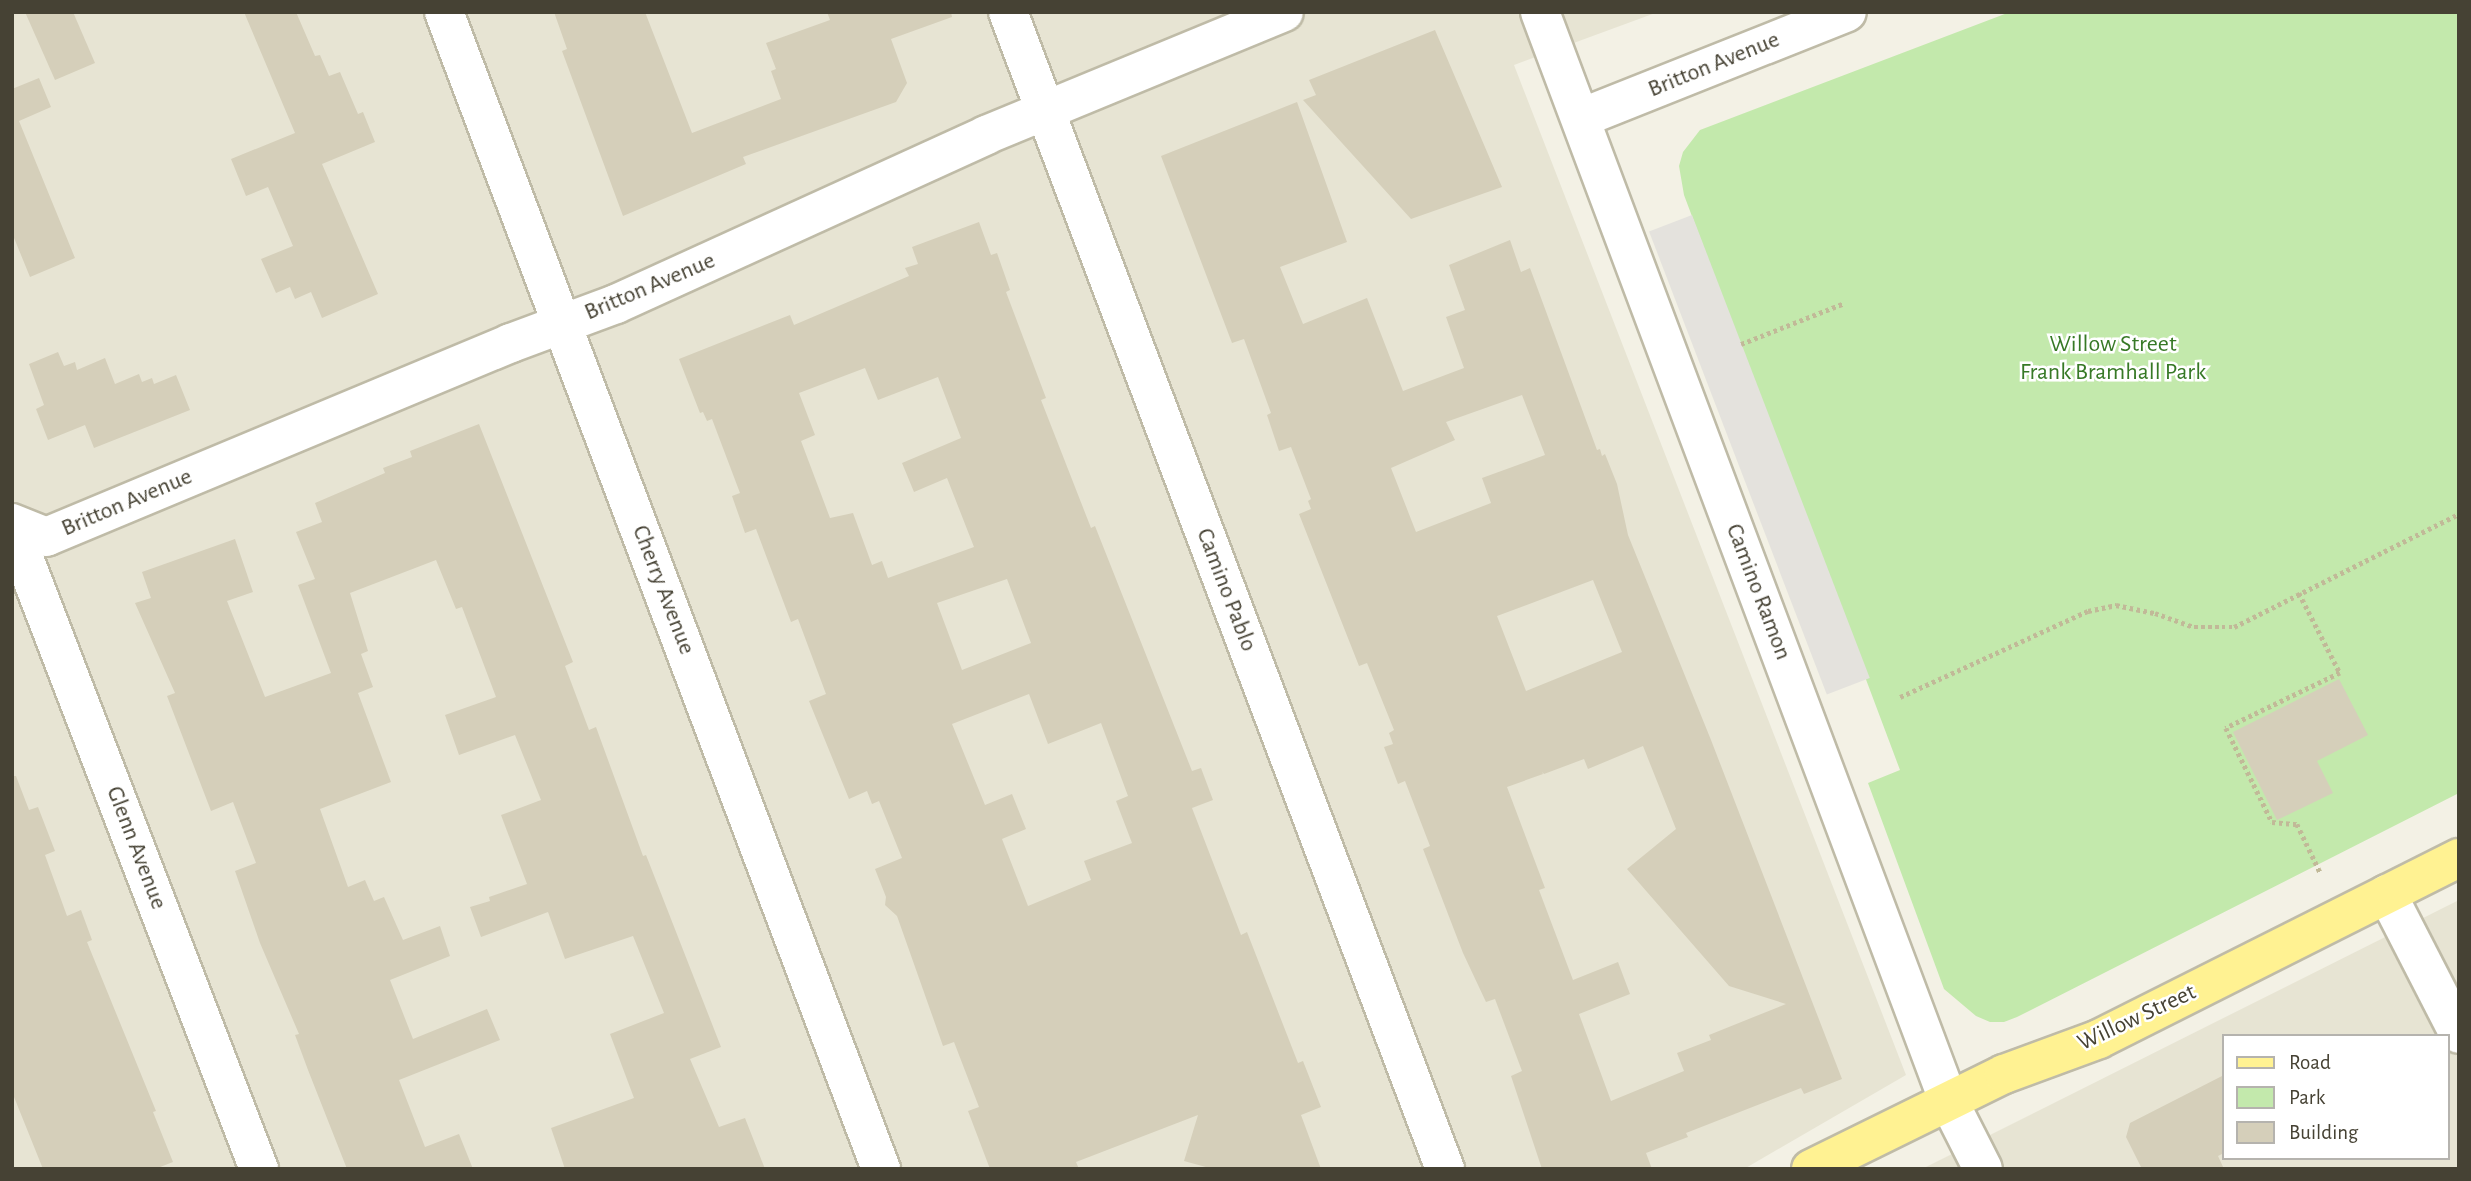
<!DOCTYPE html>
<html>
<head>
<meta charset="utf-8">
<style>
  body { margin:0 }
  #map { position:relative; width:2471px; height:1181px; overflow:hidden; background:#f3f1e5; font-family:"Alegreya Sans",sans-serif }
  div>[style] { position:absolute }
  .residential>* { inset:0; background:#e7e4d3 }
  .green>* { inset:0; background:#c3e9ac }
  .parking>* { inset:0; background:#e4e2dd; transform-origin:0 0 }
  .building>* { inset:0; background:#d5cfba }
  .path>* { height:4.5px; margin-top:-2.25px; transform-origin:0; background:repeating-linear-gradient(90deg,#c1b998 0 3.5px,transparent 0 7px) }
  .roads { filter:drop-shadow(2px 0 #bfbba7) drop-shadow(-2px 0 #bfbba7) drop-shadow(0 2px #bfbba7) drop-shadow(0 -2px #bfbba7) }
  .minor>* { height:38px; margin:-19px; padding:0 19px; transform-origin:19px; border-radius:19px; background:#fff }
  .major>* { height:38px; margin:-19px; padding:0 19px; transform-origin:19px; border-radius:19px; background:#fff292 }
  span { translate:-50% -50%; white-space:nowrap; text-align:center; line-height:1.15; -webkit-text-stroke:5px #fff; paint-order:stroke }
  .street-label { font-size:24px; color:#464234 }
  .park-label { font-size:24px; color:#377926 }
  .frame { position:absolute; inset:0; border:14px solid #464234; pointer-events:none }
  .legend { position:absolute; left:2222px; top:1034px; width:228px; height:126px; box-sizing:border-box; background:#fff; border:2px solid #b5b3ae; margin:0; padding:9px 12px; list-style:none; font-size:21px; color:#464234 }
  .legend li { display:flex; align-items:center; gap:14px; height:35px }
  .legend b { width:35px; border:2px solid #b5b3ae }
</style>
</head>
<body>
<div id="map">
  <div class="residential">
    <div style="clip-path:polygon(12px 12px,1658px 12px,1514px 65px,1906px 1075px,1744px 1169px,12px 1169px)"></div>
    <div style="clip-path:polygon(evenodd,2459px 900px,2459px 1169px,1922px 1169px,2459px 900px,2224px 1036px,2448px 1036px,2448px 1158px,2224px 1158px,2224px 1036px)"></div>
  </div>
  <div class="green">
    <div style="clip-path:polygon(2010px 12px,2459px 12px,2459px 793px,2017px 1017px,2004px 1022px,1990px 1022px,1976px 1016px,1944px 989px,1868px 783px,1900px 770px,1684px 195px,1679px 166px,1683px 152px,1700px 130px)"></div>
  </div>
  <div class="parking">
    <div style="left:1692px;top:215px;width:496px;height:46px;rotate:69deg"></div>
  </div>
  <div class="building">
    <div style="clip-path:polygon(25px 12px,73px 12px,95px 63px,55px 80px)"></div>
    <div style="clip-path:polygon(244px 12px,296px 12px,315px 56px,320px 55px,329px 76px,340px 72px,358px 114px,363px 112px,375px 142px,322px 164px,378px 294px,322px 318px,311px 292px,295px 299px,290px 287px,276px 293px,261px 259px,293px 246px,268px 187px,246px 196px,231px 159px,295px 133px)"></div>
    <div style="clip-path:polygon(554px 12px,645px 12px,692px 133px,781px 99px,771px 71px,776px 69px,766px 43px,830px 20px,827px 12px,951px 12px,952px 17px,891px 39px,907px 83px,896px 102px,743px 157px,746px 164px,623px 216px,562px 51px,567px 49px)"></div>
    <div style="clip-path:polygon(1435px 30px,1502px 187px,1411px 219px,1303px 100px,1316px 95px,1309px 80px)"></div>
    <div style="clip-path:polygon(39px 78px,51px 107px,19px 121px,75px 258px,30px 277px,12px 233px,12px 89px)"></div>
    <div style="clip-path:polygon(evenodd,1297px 102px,1347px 242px,1280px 267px,1303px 324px,1367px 298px,1403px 391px,1464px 368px,1446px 317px,1465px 310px,1449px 265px,1510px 240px,1521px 272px,1530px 268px,1597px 450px,1600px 449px,1602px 456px,1605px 454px,1617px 484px,1628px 535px,1711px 740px,1842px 1079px,1804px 1094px,1801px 1088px,1686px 1133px,1688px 1137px,1646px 1153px,1652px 1169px,1542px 1169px,1511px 1076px,1522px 1071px,1495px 999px,1486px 1002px,1463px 953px,1423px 849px,1430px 846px,1405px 781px,1398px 784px,1384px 747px,1393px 744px,1389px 733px,1394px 730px,1367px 663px,1359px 666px,1299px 514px,1311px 509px,1308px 501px,1311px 499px,1291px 447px,1279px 451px,1267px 415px,1271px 413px,1244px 339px,1232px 343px,1161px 156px,1297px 102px,1522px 395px,1545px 455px,1482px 478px,1491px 503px,1416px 532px,1391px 468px,1455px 440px,1446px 422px,1522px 395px,1297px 102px,1593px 580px,1622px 652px,1526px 691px,1497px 616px,1593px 580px,1297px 102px,1643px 746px,1676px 829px,1627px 869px,1729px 986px,1786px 1004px,1709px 1035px,1711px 1040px,1677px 1053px,1684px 1071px,1611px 1101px,1579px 1014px,1630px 994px,1618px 962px,1573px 980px,1539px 890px,1545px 888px,1507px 787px,1543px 774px,1542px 772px,1544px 774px,1584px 759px,1588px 769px,1643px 746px)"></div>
    <div style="clip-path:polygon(evenodd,979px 222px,991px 255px,997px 253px,1010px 290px,1006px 292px,1046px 398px,1041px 400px,1091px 528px,1095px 526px,1192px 771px,1201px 768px,1213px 800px,1192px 808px,1241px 935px,1247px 932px,1298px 1063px,1303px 1061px,1321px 1107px,1301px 1115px,1321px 1169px,1213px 1169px,1184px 1161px,1198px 1115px,1076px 1162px,1079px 1169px,990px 1169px,968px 1111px,979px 1107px,954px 1042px,943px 1046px,897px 916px,885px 905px,886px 897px,875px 869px,902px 858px,879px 801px,872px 804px,867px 791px,849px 799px,809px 701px,826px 694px,798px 619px,791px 622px,756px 529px,745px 533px,732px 496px,740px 493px,712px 419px,707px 421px,703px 412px,700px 413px,679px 359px,790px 315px,794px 325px,909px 276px,905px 268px,918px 264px,912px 247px,979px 222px,865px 368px,878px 400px,938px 377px,961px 438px,902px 463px,914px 492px,947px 478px,974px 547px,888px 578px,882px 561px,872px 565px,853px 513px,830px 518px,801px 441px,815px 435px,799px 393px,865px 368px,979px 222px,1007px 579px,1031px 643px,962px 670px,937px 603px,1007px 579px,979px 222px,1029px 694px,1048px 744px,1101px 723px,1128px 796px,1116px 801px,1132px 843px,1084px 861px,1091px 880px,1028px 906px,1002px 839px,1026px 829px,1012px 794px,985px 805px,952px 724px,1029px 694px)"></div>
    <div style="clip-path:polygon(58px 352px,64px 366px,75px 362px,77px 370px,105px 358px,115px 384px,139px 374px,142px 382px,152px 378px,154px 384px,176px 375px,190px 410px,94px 448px,85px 425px,48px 440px,36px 409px,44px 405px,29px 364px)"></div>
    <div style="clip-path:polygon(479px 424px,573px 662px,565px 666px,589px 730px,596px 727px,643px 856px,646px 855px,721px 1047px,690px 1059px,719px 1127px,745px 1118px,765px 1169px,565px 1169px,551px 1128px,634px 1098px,610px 1034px,664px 1013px,633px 936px,565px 959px,548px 912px,481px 937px,470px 907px,490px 901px,489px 897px,527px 884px,501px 815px,541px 800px,515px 735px,459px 755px,445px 715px,496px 697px,462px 607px,456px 609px,436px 560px,350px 593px,368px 651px,361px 654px,373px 687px,358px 693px,391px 782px,320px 809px,348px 887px,365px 880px,374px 901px,384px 897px,403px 940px,440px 926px,450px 956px,390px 980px,413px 1039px,487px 1009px,500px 1040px,399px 1080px,425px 1147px,459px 1134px,473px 1169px,347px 1169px,308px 1070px,295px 1035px,299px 1034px,260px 943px,235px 871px,256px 863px,233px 802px,211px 811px,167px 696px,175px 693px,135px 603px,151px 598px,142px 572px,235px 539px,253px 592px,227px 601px,265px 697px,331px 673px,298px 585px,315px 579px,296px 532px,322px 522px,315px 503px,385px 473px,383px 468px,412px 457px,410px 451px)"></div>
    <div style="clip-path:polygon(2339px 679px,2368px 735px,2317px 761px,2333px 793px,2277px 820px,2233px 732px)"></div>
    <div style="clip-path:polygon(12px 776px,16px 776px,29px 810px,38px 807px,55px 851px,45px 855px,67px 916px,81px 910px,92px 940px,87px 942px,156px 1111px,153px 1112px,173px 1162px,155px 1169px,43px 1169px,12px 1092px)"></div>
    <div style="clip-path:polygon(2224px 1075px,2224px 1153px,2218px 1156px,2224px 1169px,2142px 1169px,2126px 1137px,2130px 1123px)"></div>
  </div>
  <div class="path">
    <div style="left:1741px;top:344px;width:109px;rotate:-21.6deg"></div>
    <div style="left:2299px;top:593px;width:90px;rotate:62.9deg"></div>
    <div style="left:2340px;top:673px;width:127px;rotate:154.2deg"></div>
    <div style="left:2226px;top:728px;width:105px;rotate:63.9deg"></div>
    <div style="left:2272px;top:822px;width:25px;rotate:5deg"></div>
    <div style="left:2297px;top:824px;width:53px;rotate:64.4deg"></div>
    <div style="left:1900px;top:697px;width:207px;rotate:-24.6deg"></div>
    <div style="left:2088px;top:611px;width:29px;rotate:-12deg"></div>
    <div style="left:2116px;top:605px;width:40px;rotate:12deg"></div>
    <div style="left:2155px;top:613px;width:41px;rotate:19.7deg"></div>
    <div style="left:2194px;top:627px;width:40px"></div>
    <div style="left:2234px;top:627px;width:252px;rotate:-26.7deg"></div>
  </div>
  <div class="roads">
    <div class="minor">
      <div style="left:444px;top:12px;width:1237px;rotate:69.31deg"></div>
      <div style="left:1008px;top:12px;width:1237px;rotate:69.31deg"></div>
      <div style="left:1540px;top:12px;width:1162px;rotate:69.44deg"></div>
      <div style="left:1948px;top:1100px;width:77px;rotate:63.1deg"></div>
      <div style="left:1581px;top:118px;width:286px;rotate:-21.7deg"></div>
      <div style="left:12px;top:523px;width:37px;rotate:22deg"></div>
      <div style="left:46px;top:537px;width:504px;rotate:-22.65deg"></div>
      <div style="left:511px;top:343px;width:112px;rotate:-20.4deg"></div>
      <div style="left:616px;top:304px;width:407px;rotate:-24.5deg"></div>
      <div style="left:986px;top:135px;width:322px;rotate:-22.4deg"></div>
      <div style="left:12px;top:527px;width:688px;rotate:68.96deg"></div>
      <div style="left:2387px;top:894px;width:157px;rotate:62.8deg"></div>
    </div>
    <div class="major">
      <div style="left:1811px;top:1169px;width:215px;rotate:-26.2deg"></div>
      <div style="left:2004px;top:1074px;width:101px;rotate:-20.2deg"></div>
      <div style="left:2099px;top:1039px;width:403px;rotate:-26.7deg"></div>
    </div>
  </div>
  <div class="street-label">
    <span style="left:1714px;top:65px;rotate:-22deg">Britton Avenue</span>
    <span style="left:650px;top:287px;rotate:-23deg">Britton Avenue</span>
    <span style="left:127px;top:503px;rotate:-23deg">Britton Avenue</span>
    <span style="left:663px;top:590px;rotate:69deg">Cherry Avenue</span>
    <span style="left:1226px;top:590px;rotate:69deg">Camino Pablo</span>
    <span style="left:1758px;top:592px;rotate:69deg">Camino Ramon</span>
    <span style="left:136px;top:848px;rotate:69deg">Glenn Avenue</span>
    <span style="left:2137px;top:1018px;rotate:-25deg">Willow Street</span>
  </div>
  <div class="park-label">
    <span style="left:2113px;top:359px">Willow Street<br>Frank Bramhall Park</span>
  </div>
  <div class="frame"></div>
  <ul class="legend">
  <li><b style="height:9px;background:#fff292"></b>Road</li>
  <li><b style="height:19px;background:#c3e9ac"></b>Park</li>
  <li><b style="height:19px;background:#d5cfba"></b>Building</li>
  </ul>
</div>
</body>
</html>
